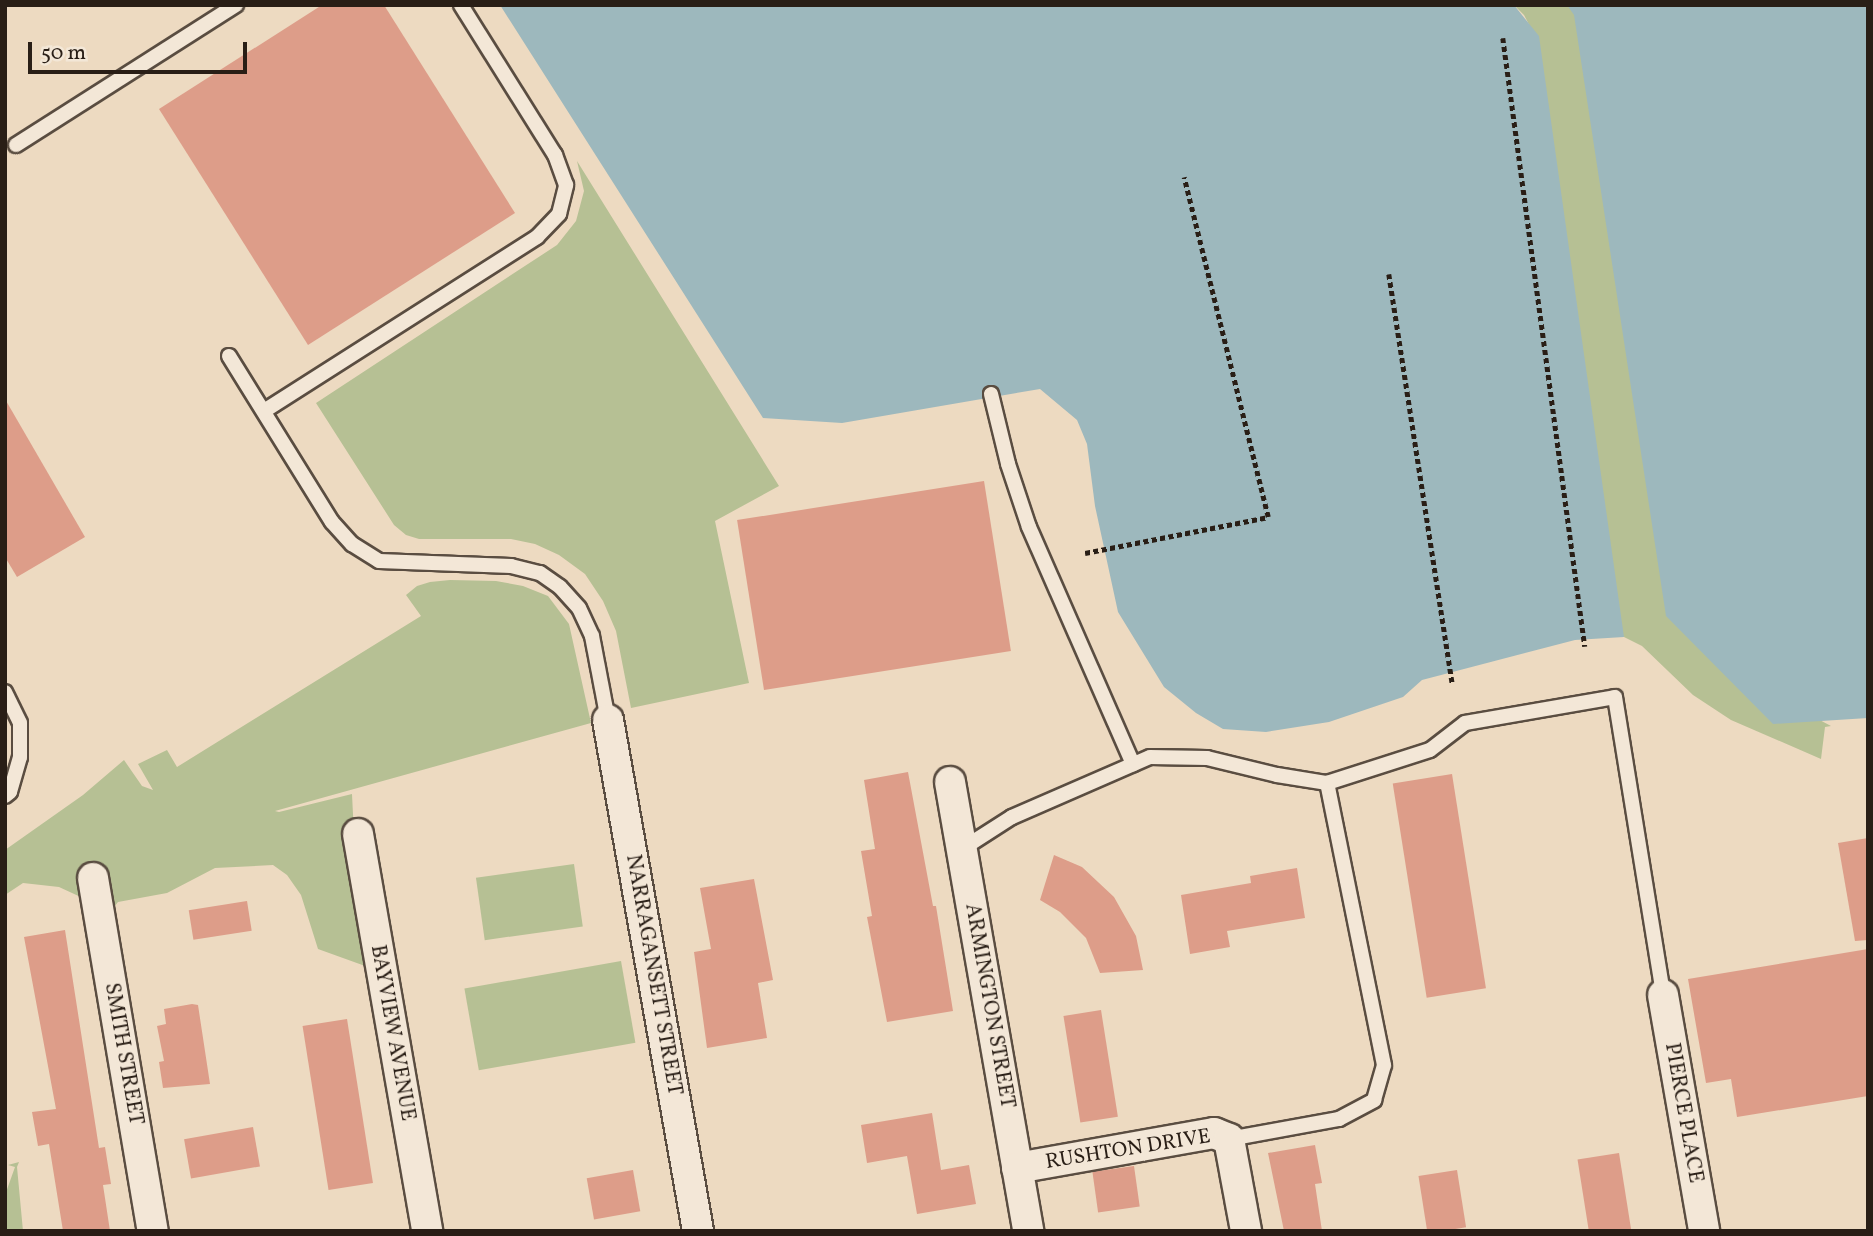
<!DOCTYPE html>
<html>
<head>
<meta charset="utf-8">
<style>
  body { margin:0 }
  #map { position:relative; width:1873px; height:1236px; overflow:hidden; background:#eddac1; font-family:Vollkorn,serif }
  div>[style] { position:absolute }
  .green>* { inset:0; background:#b6c094; transform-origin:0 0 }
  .water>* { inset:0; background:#9db8bd }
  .building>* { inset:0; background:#dd9d89; transform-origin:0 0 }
  .path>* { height:4.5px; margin-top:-2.25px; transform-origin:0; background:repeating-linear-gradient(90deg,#291e16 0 5px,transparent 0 8.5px) }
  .roads { filter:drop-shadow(2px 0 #5a4d41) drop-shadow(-2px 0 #5a4d41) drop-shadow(0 2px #5a4d41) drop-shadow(0 -2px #5a4d41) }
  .service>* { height:14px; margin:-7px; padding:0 7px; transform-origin:7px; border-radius:7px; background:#f3e7d7 }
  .minor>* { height:30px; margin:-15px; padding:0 15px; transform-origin:15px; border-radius:15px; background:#f3e7d7 }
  span { translate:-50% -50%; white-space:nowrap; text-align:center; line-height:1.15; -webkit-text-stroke:6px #f3e7d7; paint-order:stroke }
  .street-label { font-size:21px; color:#291e16 }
  .frame { position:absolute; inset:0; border:7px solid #291e16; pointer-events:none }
  .scale { position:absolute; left:28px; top:42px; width:219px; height:32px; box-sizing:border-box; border:4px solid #291e16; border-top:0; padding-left:9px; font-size:21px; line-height:24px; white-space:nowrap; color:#291e16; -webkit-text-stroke:5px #f3e7d7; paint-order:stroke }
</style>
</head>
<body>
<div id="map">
  <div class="green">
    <div style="clip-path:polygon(1514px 5px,1582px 5px,1746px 681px,1831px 726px,1825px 727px,1821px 759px,1731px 720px,1693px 695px,1642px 646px,1618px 634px,1537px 40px,1524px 15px)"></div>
    <div style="clip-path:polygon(577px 161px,779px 486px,715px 521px,749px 683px,631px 708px,616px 631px,603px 601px,585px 574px,559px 555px,535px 544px,511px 539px,419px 539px,406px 535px,394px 525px,316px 403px,557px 245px,576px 221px,584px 191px)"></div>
    <div style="clip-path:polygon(450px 580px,496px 581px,523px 586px,548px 596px,569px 624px,591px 723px,275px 811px,279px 812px,352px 794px,354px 835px,379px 971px,318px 949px,301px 895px,287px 875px,273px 865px,215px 868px,167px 893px,118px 902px,111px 911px,59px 887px,23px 883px,5px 895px,5px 850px,83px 795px,124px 760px,142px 786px,153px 790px,138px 764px,167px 750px,177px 767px,421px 616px,406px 595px,417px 586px,430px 582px)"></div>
    <div style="left:574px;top:864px;width:63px;height:99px;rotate:82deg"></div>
    <div style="left:621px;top:961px;width:83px;height:159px;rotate:80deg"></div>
    <div style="clip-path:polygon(19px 1162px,17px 1167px,23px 1231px,5px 1231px,5px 1195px,15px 1167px,8px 1165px)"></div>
  </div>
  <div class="water">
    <div style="clip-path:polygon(500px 5px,1514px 5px,1539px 36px,1624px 637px,1575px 640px,1422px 680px,1403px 697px,1329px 722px,1266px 732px,1223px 729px,1196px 713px,1164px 687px,1118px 612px,1095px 506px,1087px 444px,1077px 420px,1040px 389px,842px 423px,763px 418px)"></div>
    <div style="clip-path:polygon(1567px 5px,1868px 5px,1868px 718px,1773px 724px,1666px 616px,1574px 15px)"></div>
  </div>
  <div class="building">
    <div style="clip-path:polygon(322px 5px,384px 5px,515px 213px,308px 345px,159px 109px)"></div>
    <div style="clip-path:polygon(5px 399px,85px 537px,17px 577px,5px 557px)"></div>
    <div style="left:984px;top:481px;width:172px;height:250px;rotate:81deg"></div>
    <div style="clip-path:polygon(908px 772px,933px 906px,936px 906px,953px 1011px,887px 1022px,867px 917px,872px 916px,861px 851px,875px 849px,864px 780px)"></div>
    <div style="left:1452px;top:774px;width:217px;height:60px;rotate:81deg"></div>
    <div style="clip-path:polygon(1868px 838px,1868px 940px,1855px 941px,1838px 843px)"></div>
    <div style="clip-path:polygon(1054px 855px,1082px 867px,1114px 897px,1136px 936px,1143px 970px,1100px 973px,1086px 938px,1060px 912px,1040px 900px)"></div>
    <div style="clip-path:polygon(1297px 868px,1305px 918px,1227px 931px,1230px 947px,1190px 954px,1181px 895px,1251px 883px,1250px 876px)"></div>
    <div style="clip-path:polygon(754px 879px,773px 980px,758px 983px,767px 1038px,707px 1048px,694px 952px,711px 949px,700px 888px)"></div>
    <div style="left:247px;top:901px;width:30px;height:59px;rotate:81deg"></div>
    <div style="clip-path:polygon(65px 930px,99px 1148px,105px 1147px,111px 1184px,103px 1185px,110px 1231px,63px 1231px,49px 1144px,38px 1146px,32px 1112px,56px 1109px,24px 937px)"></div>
    <div style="clip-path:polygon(1868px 949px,1868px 1096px,1737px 1117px,1731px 1079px,1706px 1083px,1688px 979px)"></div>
    <div style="clip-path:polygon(192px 1004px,198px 1005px,210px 1084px,163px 1088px,159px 1062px,164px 1061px,157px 1026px,166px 1024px,164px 1009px)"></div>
    <div style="left:1101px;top:1010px;width:108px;height:38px;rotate:81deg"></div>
    <div style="left:347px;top:1019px;width:166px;height:45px;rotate:81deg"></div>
    <div style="clip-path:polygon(932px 1113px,941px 1170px,969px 1165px,976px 1204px,917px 1214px,907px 1156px,867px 1163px,861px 1125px)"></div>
    <div style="left:253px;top:1127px;width:40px;height:70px;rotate:80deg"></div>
    <div style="clip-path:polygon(1315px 1145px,1322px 1183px,1315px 1184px,1322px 1231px,1284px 1231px,1268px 1153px)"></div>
    <div style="left:1619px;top:1153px;width:79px;height:42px;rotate:81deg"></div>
    <div style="left:1134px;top:1166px;width:41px;height:42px;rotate:82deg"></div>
    <div style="left:633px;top:1170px;width:42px;height:47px;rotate:80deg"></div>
    <div style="left:1457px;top:1170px;width:58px;height:39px;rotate:81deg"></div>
  </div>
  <div class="path">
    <div style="left:1503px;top:38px;width:614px;rotate:82.33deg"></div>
    <div style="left:1389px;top:274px;width:414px;rotate:81.2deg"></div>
    <div style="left:1085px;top:553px;width:187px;rotate:-11.1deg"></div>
    <div style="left:1268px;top:517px;width:350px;rotate:-103.9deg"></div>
  </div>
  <div class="roads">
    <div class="service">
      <div style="left:16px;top:145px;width:261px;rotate:-32.5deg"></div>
      <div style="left:229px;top:356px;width:195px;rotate:58.2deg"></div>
      <div style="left:332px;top:522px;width:30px;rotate:48deg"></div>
      <div style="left:352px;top:544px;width:32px;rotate:32deg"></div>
      <div style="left:379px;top:561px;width:132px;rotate:2.2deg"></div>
      <div style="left:511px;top:566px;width:30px;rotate:14deg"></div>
      <div style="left:540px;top:573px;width:24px;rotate:35deg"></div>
      <div style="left:560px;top:587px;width:28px;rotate:48deg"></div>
      <div style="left:579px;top:608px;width:31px;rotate:65deg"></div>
      <div style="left:592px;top:636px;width:86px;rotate:79.2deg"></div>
      <div style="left:991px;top:394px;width:72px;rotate:76.3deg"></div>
      <div style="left:1008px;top:464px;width:66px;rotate:71.6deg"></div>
      <div style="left:1029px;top:527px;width:259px;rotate:66.3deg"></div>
      <div style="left:264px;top:411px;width:324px;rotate:-32.5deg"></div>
      <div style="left:537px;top:237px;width:32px;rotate:-46deg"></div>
      <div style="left:559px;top:214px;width:30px;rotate:-76deg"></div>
      <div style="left:566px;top:185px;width:32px;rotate:-110deg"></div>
      <div style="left:555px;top:155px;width:177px;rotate:-122.1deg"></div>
      <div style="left:5px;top:692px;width:34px;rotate:64deg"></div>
      <div style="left:20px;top:723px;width:34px;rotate:90deg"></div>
      <div style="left:20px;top:757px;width:36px;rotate:106deg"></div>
      <div style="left:10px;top:792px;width:6px;rotate:141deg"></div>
      <div style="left:962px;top:849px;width:59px;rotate:-32.6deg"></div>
      <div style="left:1012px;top:817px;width:150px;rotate:-23.5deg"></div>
      <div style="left:1150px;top:757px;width:57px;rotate:1deg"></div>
      <div style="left:1207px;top:758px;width:72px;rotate:13.7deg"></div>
      <div style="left:1277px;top:775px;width:51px;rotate:9.1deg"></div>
      <div style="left:1327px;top:783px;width:108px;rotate:-17.8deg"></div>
      <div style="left:1430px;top:750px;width:44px;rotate:-37.6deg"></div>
      <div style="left:1465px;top:723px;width:152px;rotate:-9.8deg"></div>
      <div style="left:1615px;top:697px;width:302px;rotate:80.8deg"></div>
      <div style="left:1229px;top:1139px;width:112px;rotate:-10.3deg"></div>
      <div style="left:1339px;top:1119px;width:40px;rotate:-28deg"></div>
      <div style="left:1374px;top:1100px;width:36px;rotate:-74deg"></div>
      <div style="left:1384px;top:1065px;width:288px;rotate:-101.4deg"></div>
    </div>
    <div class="minor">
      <div style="left:608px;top:720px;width:519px;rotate:80.01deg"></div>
      <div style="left:950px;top:782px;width:456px;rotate:80.1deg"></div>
      <div style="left:358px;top:834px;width:403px;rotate:80.1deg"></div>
      <div style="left:93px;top:878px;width:358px;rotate:80.4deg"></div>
      <div style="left:1663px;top:995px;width:240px;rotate:80.1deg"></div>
      <div style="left:1017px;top:1168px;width:200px;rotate:-10.1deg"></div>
      <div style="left:1214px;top:1133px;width:16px;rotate:22deg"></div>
      <div style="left:1229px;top:1139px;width:94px;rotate:79.5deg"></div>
    </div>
  </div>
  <div class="street-label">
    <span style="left:653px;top:975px;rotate:80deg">NARRAGANSETT STREET</span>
    <span style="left:989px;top:1006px;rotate:80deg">ARMINGTON STREET</span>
    <span style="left:392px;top:1033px;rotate:80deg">BAYVIEW AVENUE</span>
    <span style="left:123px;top:1054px;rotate:80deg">SMITH STREET</span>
    <span style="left:1683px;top:1113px;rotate:80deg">PIERCE PLACE</span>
    <span style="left:1128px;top:1150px;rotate:-9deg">RUSHTON DRIVE</span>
  </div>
  <div class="frame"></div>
  <div class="scale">50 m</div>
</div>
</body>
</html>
